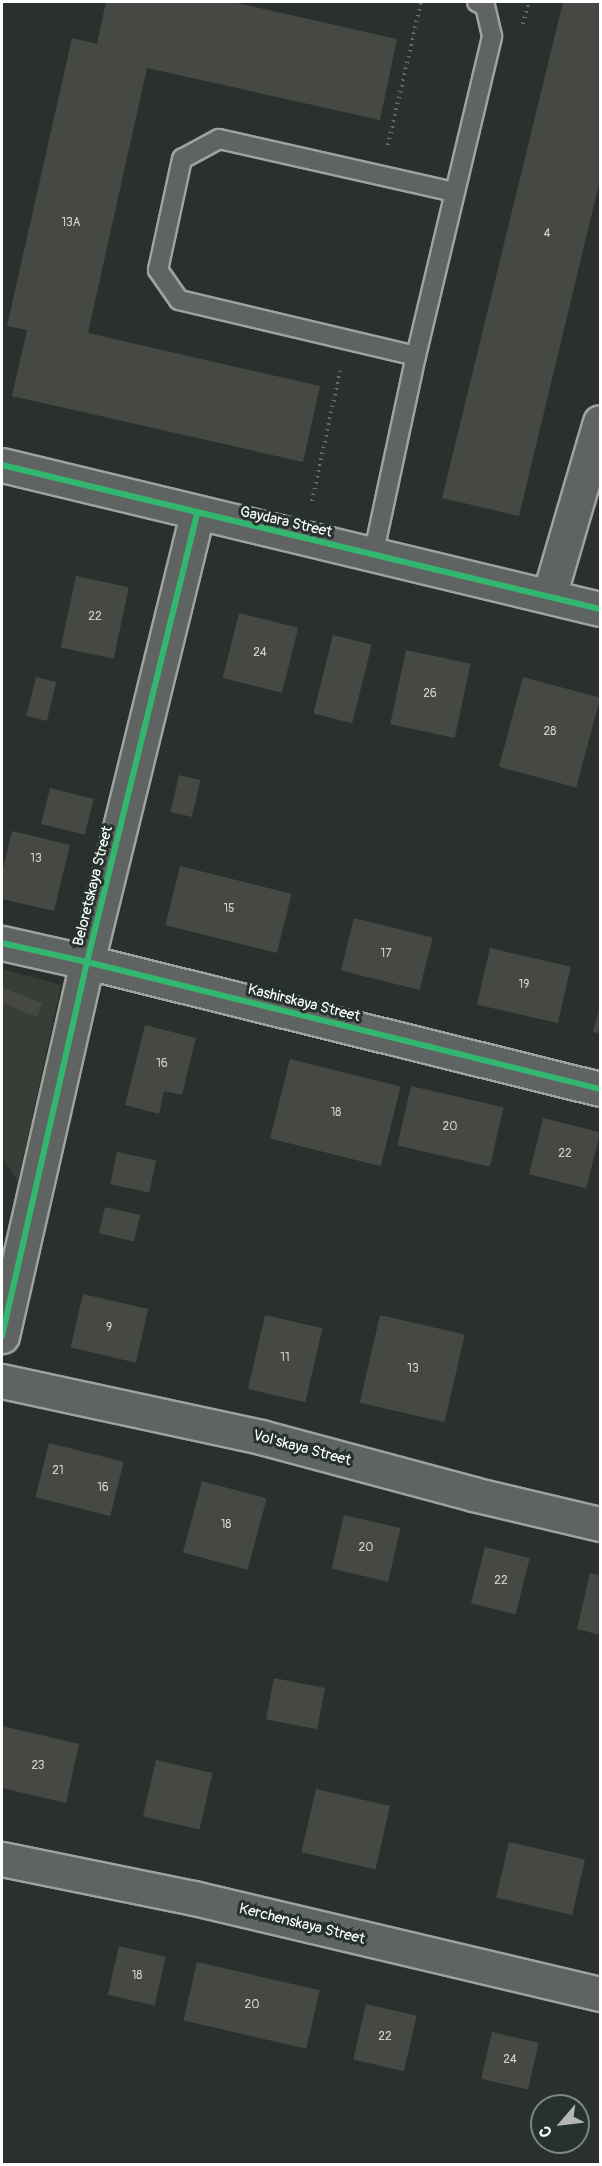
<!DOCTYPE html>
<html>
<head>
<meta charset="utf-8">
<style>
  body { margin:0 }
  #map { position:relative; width:602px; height:2166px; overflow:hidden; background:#29302d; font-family:Pangolin,sans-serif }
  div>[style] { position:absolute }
  .built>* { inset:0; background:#373e36 }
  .building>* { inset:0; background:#464843; transform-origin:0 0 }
  .path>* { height:4px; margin-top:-2px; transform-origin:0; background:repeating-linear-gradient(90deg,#686c69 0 1.5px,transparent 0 6px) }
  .roads { filter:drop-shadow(2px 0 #9fa2a0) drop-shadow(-2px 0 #9fa2a0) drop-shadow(0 2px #9fa2a0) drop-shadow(0 -2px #9fa2a0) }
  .service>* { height:18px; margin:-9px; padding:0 9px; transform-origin:9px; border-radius:9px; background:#5f6362 }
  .minor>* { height:33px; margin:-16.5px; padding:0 16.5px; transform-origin:16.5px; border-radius:16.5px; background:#5f6362 }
  .cycleway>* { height:6px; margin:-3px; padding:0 3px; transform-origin:3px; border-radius:3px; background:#33b770 }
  span { translate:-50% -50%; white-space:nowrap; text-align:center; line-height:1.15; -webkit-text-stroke:6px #26332d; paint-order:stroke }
  .number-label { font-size:12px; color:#d1d1d0 }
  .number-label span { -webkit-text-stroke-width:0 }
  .street-label { font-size:15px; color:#fff }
  .frame { position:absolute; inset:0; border:3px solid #fff; pointer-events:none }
  .north { position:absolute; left:530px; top:2094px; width:60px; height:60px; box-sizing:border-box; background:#26332d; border:2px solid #7d8581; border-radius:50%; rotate:242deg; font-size:16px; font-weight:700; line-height:24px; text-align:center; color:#fff }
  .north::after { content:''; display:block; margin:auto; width:21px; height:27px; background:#b4b7b6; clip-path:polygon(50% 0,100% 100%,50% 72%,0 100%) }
</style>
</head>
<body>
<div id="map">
  <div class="built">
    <div style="clip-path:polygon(2px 969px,61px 985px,18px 1181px,2px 1158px)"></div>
  </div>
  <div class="building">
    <div style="clip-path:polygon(106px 2px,233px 2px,397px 39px,380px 120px,147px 68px,88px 333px,320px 386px,303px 462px,12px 396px,27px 330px,7px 326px,72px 38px,97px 44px)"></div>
    <div style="clip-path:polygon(563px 2px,600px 2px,600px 180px,519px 516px,442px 498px)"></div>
    <div style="left:76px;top:576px;width:54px;height:73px;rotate:12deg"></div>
    <div style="left:239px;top:613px;width:61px;height:67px;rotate:14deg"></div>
    <div style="left:333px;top:635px;width:40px;height:81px;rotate:14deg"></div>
    <div style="left:406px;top:650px;width:66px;height:76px;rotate:12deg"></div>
    <div style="left:36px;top:677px;width:21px;height:40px;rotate:14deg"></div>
    <div style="left:523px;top:677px;width:80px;height:93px;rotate:15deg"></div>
    <div style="left:179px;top:775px;width:22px;height:38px;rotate:13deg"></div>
    <div style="left:50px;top:788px;width:45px;height:37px;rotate:14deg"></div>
    <div style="clip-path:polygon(12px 831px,70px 845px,54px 911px,2px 899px,2px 873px)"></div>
    <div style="left:180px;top:866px;width:115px;height:61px;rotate:14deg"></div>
    <div style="left:354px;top:918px;width:81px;height:54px;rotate:14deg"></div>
    <div style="left:490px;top:948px;width:83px;height:58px;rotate:13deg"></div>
    <div style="clip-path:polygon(3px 988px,42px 1003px,37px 1017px,2px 1003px)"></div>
    <div style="clip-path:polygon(600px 1005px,600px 1034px,593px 1032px)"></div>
    <div style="clip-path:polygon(145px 1025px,196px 1038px,182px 1095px,164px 1091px,159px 1114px,125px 1105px)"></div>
    <div style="left:290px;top:1059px;width:114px;height:82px;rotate:14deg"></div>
    <div style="left:411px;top:1086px;width:95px;height:61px;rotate:13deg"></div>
    <div style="left:543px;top:1118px;width:59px;height:58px;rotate:14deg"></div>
    <div style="left:117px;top:1152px;width:40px;height:33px;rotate:12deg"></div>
    <div style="left:105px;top:1207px;width:36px;height:27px;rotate:13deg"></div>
    <div style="left:83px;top:1294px;width:67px;height:55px;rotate:13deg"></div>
    <div style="left:265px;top:1315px;width:59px;height:76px;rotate:13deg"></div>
    <div style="left:380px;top:1315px;width:87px;height:90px;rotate:13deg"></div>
    <div style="left:49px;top:1443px;width:77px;height:56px;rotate:14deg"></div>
    <div style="left:202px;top:1481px;width:67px;height:74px;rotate:15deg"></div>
    <div style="left:344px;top:1515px;width:58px;height:55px;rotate:13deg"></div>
    <div style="left:485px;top:1547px;width:46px;height:58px;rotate:14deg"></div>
    <div style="clip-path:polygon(590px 1573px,600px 1575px,600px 1635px,577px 1629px)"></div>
    <div style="left:274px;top:1678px;width:52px;height:42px;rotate:11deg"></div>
    <div style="clip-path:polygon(2px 1726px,79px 1744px,66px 1803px,2px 1788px)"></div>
    <div style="left:156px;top:1760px;width:58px;height:58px;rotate:13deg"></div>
    <div style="left:316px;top:1789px;width:76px;height:65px;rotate:13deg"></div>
    <div style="left:509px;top:1842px;width:78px;height:57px;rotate:13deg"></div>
    <div style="left:119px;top:1946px;width:48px;height:50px;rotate:13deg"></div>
    <div style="left:197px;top:1962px;width:126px;height:60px;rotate:13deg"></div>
    <div style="left:366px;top:2004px;width:52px;height:57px;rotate:13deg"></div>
    <div style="left:492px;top:2032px;width:48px;height:48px;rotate:13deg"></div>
  </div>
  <div class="path">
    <div style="left:523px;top:24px;width:23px;rotate:-75deg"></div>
    <div style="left:388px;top:145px;width:147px;rotate:-77deg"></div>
    <div style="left:312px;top:501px;width:133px;rotate:-77.8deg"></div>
  </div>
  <div class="roads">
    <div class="service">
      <div style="left:416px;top:356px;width:244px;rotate:-166.7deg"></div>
      <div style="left:179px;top:300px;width:37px;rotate:-125deg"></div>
      <div style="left:158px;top:270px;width:114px;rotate:-77.8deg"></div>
      <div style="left:182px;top:159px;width:42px;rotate:-28.4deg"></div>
      <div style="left:219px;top:139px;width:241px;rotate:12.7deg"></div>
      <div style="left:373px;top:556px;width:205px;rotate:-77.9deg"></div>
      <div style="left:416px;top:356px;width:329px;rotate:-76.6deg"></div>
      <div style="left:492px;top:36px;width:31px;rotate:-103deg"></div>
      <div style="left:485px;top:6px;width:9px;rotate:-153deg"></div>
    </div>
    <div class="minor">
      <div style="left:2px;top:465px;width:615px;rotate:13.54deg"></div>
      <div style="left:549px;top:596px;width:181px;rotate:-73.7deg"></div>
      <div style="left:2px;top:943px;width:87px;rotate:12.6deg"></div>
      <div style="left:87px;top:962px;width:528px;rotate:13.9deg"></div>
      <div style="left:2px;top:1336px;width:384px;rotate:-77.2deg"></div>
      <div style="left:87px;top:962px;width:461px;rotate:-76.2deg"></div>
      <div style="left:2px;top:1381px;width:265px;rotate:12.2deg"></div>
      <div style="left:261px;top:1437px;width:220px;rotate:15deg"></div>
      <div style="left:473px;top:1494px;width:130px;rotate:13.3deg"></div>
      <div style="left:2px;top:1859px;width:196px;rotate:11.5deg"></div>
      <div style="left:194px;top:1898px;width:417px;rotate:13.3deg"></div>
    </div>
  </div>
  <div class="cycleway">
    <div style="left:2px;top:465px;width:615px;rotate:13.54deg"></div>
    <div style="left:2px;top:943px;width:87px;rotate:12.6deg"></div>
    <div style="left:87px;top:962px;width:528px;rotate:13.9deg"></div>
    <div style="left:2px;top:1336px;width:384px;rotate:-77.2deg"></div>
    <div style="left:87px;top:962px;width:461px;rotate:-76.2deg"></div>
  </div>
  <div class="number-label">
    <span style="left:71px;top:223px">13А</span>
    <span style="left:547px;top:234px">4</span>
    <span style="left:95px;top:617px">22</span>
    <span style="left:260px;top:653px">24</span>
    <span style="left:430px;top:694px">26</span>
    <span style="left:550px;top:732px">28</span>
    <span style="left:36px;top:859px">13</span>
    <span style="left:229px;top:909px">15</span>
    <span style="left:386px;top:954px">17</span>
    <span style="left:524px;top:985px">19</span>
    <span style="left:162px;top:1064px">16</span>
    <span style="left:336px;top:1113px">18</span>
    <span style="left:450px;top:1127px">20</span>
    <span style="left:565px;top:1154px">22</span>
    <span style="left:109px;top:1328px">9</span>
    <span style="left:285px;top:1358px">11</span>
    <span style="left:413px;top:1369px">13</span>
    <span style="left:58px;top:1471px">21</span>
    <span style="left:103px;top:1488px">16</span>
    <span style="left:226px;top:1525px">18</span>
    <span style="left:366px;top:1548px">20</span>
    <span style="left:501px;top:1581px">22</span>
    <span style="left:38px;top:1766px">23</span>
    <span style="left:137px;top:1976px">18</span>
    <span style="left:252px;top:2005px">20</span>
    <span style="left:385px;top:2037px">22</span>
    <span style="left:510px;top:2060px">24</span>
  </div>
  <div class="street-label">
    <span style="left:286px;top:522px;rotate:13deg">Gaydara Street</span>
    <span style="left:93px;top:886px;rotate:-76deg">Beloretskaya Street</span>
    <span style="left:304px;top:1003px;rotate:14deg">Kashirskaya Street</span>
    <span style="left:302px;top:1448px;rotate:15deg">Vol'skaya Street</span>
    <span style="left:302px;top:1924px;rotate:14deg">Kerchenskaya Street</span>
  </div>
  <div class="frame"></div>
  <div class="north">С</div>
</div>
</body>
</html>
